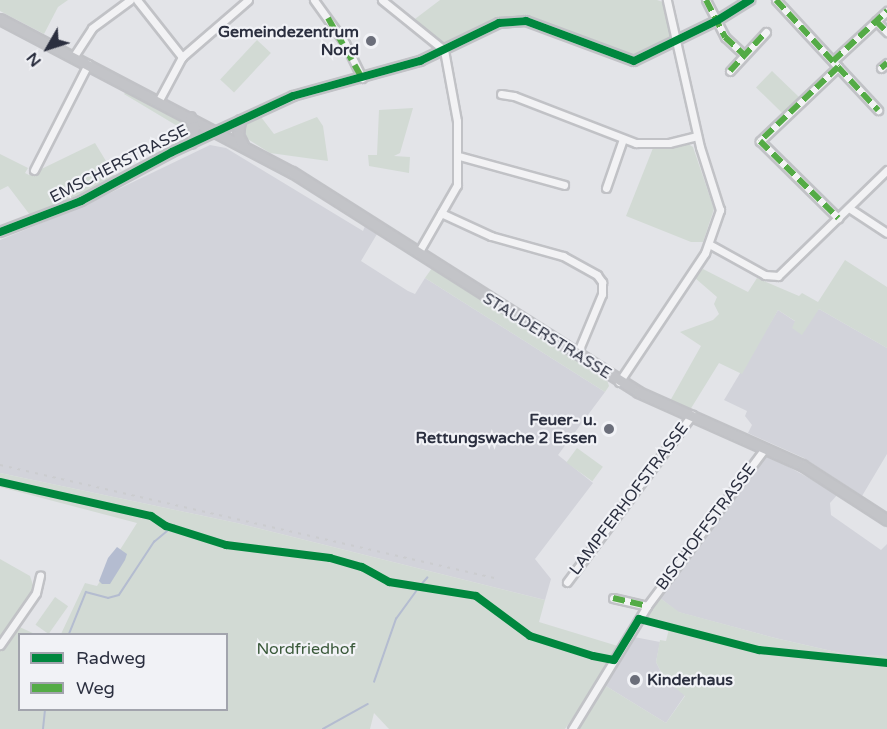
<!DOCTYPE html>
<html>
<head>
<meta charset="utf-8">
<style>
  body { margin:0 }
  #map { position:relative; width:887px; height:729px; overflow:hidden; background:#e3e4e8; font-family:"Varela Round",sans-serif }
  div>[style] { position:absolute }
  .built>* { inset:0; background:#d2d3da }
  .green>* { inset:0; background:#d2dad4; transform-origin:0 0 }
  .water>* { inset:0; background:#b4bcd0 }
  .stream>* { height:1.5px; margin:-0.75px; padding:0 0.75px; transform-origin:0.75px; border-radius:0.75px; background:#b4bcd0 }
  .roads { filter:drop-shadow(2px 0 #c1c2c6) drop-shadow(-2px 0 #c1c2c6) drop-shadow(0 2px #c1c2c6) drop-shadow(0 -2px #c1c2c6) }
  .minor>* { height:7px; margin:-3.5px; padding:0 3.5px; transform-origin:3.5px; border-radius:3.5px; background:#f2f2f4 }
  .tertiary>* { height:8px; margin:-4px; padding:0 4px; transform-origin:4px; border-radius:4px; background:#f2f2f4 }
  .secondary>* { height:9px; margin:-4.5px; padding:0 4.5px; transform-origin:4.5px; border-radius:4.5px; background:#c3c4c8 }
  .rail>* { height:1.5px; margin-top:-0.75px; transform-origin:0; background:repeating-linear-gradient(90deg,#cbcccf 0 3px,transparent 0 9px) }
  .quiet>* { height:6px; margin-top:-3px; transform-origin:0; background:repeating-linear-gradient(90deg,#54ab46 0 12px,transparent 0 18px) }
  .cycleway>* { height:8px; margin:-4px; padding:0 4px; transform-origin:4px; border-radius:4px; background:#00873e }
  .dots>* { width:16px; height:16px; translate:-50% -50%; box-sizing:border-box; border:3px solid #f1f2f6; border-radius:50% }
  span { translate:-50% -50%; white-space:nowrap; text-align:center; line-height:1.15; -webkit-text-stroke:4.5px #f1f2f6; paint-order:stroke }
  .poi-label { font-size:16px; color:#2b2f3f; font-weight:700 }
  .right { translate:-100% -50%; text-align:right }
  .left { translate:0 -50%; text-align:left }
  .street-label { font-size:16px; color:#2b2f3f }
  .park-label { font-size:16px; color:#3a593a }
  .legend { position:absolute; left:18px; top:633px; width:210px; height:78px; box-sizing:border-box; background:#f1f2f6; border:2px solid #a2a4ad; margin:0; padding:8px 10px; list-style:none; font-size:18px; color:#2b2f3f }
  .legend li { display:flex; align-items:center; gap:12px; height:30px }
  .legend b { width:30px; border:2px solid #a2a4ad }
  .north { position:absolute; left:18px; top:18px; width:60px; height:60px; -webkit-text-stroke:4px #f1f2f6; paint-order:stroke; rotate:231deg; font-size:16px; font-weight:700; line-height:24px; text-align:center; color:#2b2f3f }
  .north::after { content:''; display:block; margin:auto; width:21px; height:27px; background:#2b2f3f; clip-path:polygon(50% 0,100% 100%,50% 72%,0 100%) }
</style>
</head>
<body>
<div id="map">
  <div class="built">
    <div style="clip-path:polygon(210px 145px,226px 148px,363px 231px,365px 226px,377px 234px,361px 261px,408px 291px,415px 294px,425px 278px,605px 392px,558px 455px,593px 483px,535px 559px,551px 579px,545px 600px,237px 523px,0 473px,0 240px,81px 207px)"></div>
    <div style="clip-path:polygon(819px 309px,887px 348px,887px 454px,862px 496px,804px 458px,748px 433px,752px 425px,745px 416px,747px 411px,724px 400px,778px 310px,796px 322px)"></div>
    <div style="clip-path:polygon(767px 455px,838px 494px,830px 503px,831px 515px,881px 550px,887px 544px,887px 656px,849px 655px,775px 638px,678px 612px,660px 598px)"></div>
    <div style="clip-path:polygon(629px 636px,660px 642px,656px 662px,664px 678px,685px 695px,666px 723px,601px 683px)"></div>
  </div>
  <div class="green">
    <div style="clip-path:polygon(0 0,68px 0,58px 7px,44px 34px,0 11px)"></div>
    <div style="clip-path:polygon(440px 0,657px 0,663px 2px,671px 37px,633px 58px,526px 17px,510px 16px,446px 45px,411px 22px)"></div>
    <div style="left:257px;top:40px;width:19px;height:54px;rotate:43deg"></div>
    <div style="left:772px;top:71px;width:39px;height:23px;rotate:44deg"></div>
    <div style="clip-path:polygon(127px 90px,184px 119px,189px 131px,179px 137px,179px 127px,124px 94px)"></div>
    <div style="clip-path:polygon(413px 108px,400px 153px,394px 156px,410px 157px,409px 173px,369px 166px,368px 155px,377px 155px,379px 110px)"></div>
    <div style="clip-path:polygon(261px 117px,274px 134px,317px 117px,323px 126px,328px 161px,270px 153px,246px 138px,244px 126px)"></div>
    <div style="clip-path:polygon(685px 142px,693px 147px,714px 209px,703px 242px,691px 242px,626px 216px,653px 148px)"></div>
    <div style="clip-path:polygon(95px 143px,117px 179px,30px 215px,8px 186px,0 190px,0 154px,28px 168px,25px 173px,29px 175px)"></div>
    <div style="clip-path:polygon(845px 260px,887px 287px,887px 348px,819px 309px,802px 335px,792px 328px,795px 321px,778px 310px,742px 374px,719px 363px,690px 410px,670px 401px,701px 346px,680px 332px,713px 320px,719px 314px,714px 304px,717px 297px,695px 278px,703px 269px,748px 292px,757px 278px,799px 296px,802px 293px,818px 302px)"></div>
    <div style="clip-path:polygon(432px 268px,607px 380px,609px 386px,605px 392px,425px 278px)"></div>
    <div style="left:577px;top:448px;width:32px;height:18px;rotate:36deg"></div>
    <div style="clip-path:polygon(0 473px,237px 523px,545px 600px,539px 622px,621px 647px,565px 729px,389px 729px,374px 713px,370px 729px,0 729px,0 647px,15px 625px,35px 634px,20px 634px,20px 710px,226px 710px,226px 634px,61px 634px,85px 583px,97px 586px,137px 523px,0 487px)"></div>
    <div style="clip-path:polygon(0 559px,30px 576px,35px 591px,0 643px)"></div>
    <div style="left:55px;top:597px;width:16px;height:34px;rotate:35deg"></div>
    <div style="clip-path:polygon(660px 598px,679px 612px,775px 638px,849px 655px,887px 656px,887px 729px,573px 729px,601px 683px,666px 723px,685px 696px,664px 678px,656px 662px,660px 640px,666px 641px,670px 625px,639px 620px)"></div>
  </div>
  <div class="water">
    <div style="clip-path:polygon(117px 547px,127px 554px,125px 560px,110px 584px,102px 584px,99px 581px,108px 558px)"></div>
  </div>
  <div class="stream">
    <div style="left:420px;top:586px;width:11px;rotate:-49deg"></div>
    <div style="left:69px;top:634px;width:45px;rotate:-68deg"></div>
    <div style="left:86px;top:592px;width:23px;rotate:15deg"></div>
    <div style="left:108px;top:598px;width:11px;rotate:-15deg"></div>
    <div style="left:119px;top:595px;width:64px;rotate:-56.6deg"></div>
    <div style="left:154px;top:542px;width:26px;rotate:-40deg"></div>
    <div style="left:374px;top:682px;width:67px;rotate:-70.8deg"></div>
    <div style="left:396px;top:619px;width:34px;rotate:-54deg"></div>
    <div style="left:43px;top:729px;width:19px;rotate:-84deg"></div>
    <div style="left:323px;top:729px;width:51px;rotate:-29.1deg"></div>
  </div>
  <div class="roads">
    <div class="minor">
      <div style="left:137px;top:0;width:73px;rotate:51.7deg"></div>
      <div style="left:314px;top:0;width:53px;rotate:54.2deg"></div>
      <div style="left:345px;top:43px;width:39px;rotate:64deg"></div>
      <div style="left:382px;top:0;width:80px;rotate:38.9deg"></div>
      <div style="left:444px;top:50px;width:72px;rotate:79.6deg"></div>
      <div style="left:457px;top:121px;width:64px;rotate:90deg"></div>
      <div style="left:457px;top:185px;width:78px;rotate:119.8deg"></div>
      <div style="left:706px;top:0;width:42px;rotate:62.8deg"></div>
      <div style="left:725px;top:37px;width:26px;rotate:43deg"></div>
      <div style="left:776px;top:0;width:91px;rotate:47.2deg"></div>
      <div style="left:838px;top:67px;width:108px;rotate:136.5deg"></div>
      <div style="left:760px;top:141px;width:110px;rotate:44.6deg"></div>
      <div style="left:876px;top:21px;width:16px;rotate:45deg"></div>
      <div style="left:74px;top:56px;width:33px;rotate:-57deg"></div>
      <div style="left:92px;top:28px;width:47px;rotate:-36.4deg"></div>
      <div style="left:833px;top:61px;width:74px;rotate:-42.8deg"></div>
      <div style="left:838px;top:67px;width:59px;rotate:47.1deg"></div>
      <div style="left:881px;top:68px;width:8px;rotate:-40deg"></div>
      <div style="left:730px;top:71px;width:53px;rotate:-47.3deg"></div>
      <div style="left:501px;top:94px;width:13px;rotate:9deg"></div>
      <div style="left:514px;top:96px;width:131px;rotate:21.1deg"></div>
      <div style="left:636px;top:143px;width:33px"></div>
      <div style="left:669px;top:143px;width:29px;rotate:-14deg"></div>
      <div style="left:159px;top:100px;width:49px;rotate:-61.9deg"></div>
      <div style="left:182px;top:57px;width:87px;rotate:-40.8deg"></div>
      <div style="left:459px;top:156px;width:109px;rotate:15.4deg"></div>
      <div style="left:34px;top:170px;width:119px;rotate:-63deg"></div>
      <div style="left:606px;top:188px;width:52px;rotate:-70.9deg"></div>
      <div style="left:849px;top:208px;width:45px;rotate:33.3deg"></div>
      <div style="left:441px;top:213px;width:55px;rotate:24.7deg"></div>
      <div style="left:491px;top:236px;width:75px;rotate:15.5deg"></div>
      <div style="left:563px;top:256px;width:39px;rotate:29deg"></div>
      <div style="left:597px;top:275px;width:9px;rotate:54deg"></div>
      <div style="left:602px;top:282px;width:12px;rotate:90deg"></div>
      <div style="left:602px;top:294px;width:65px;rotate:112.6deg"></div>
      <div style="left:709px;top:244px;width:64px;rotate:29deg"></div>
      <div style="left:765px;top:275px;width:13px;rotate:4deg"></div>
      <div style="left:778px;top:276px;width:152px;rotate:-44.2deg"></div>
      <div style="left:619px;top:382px;width:155px;rotate:-56.3deg"></div>
      <div style="left:705px;top:253px;width:46px;rotate:-70.8deg"></div>
      <div style="left:720px;top:210px;width:66px;rotate:-107.6deg"></div>
      <div style="left:700px;top:147px;width:151px;rotate:-102.7deg"></div>
      <div style="left:567px;top:582px;width:209px;rotate:-53.2deg"></div>
      <div style="left:613px;top:598px;width:35px;rotate:13deg"></div>
      <div style="left:0;top:645px;width:63px;rotate:-55.3deg"></div>
      <div style="left:36px;top:593px;width:18px;rotate:-77deg"></div>
      <div style="left:572px;top:729px;width:144px;rotate:-58.6deg"></div>
      <div style="left:647px;top:606px;width:197px;rotate:-53.2deg"></div>
    </div>
    <div class="tertiary">
      <div style="left:0;top:232px;width:87px;rotate:-20.9deg"></div>
      <div style="left:81px;top:201px;width:103px;rotate:-28.3deg"></div>
      <div style="left:172px;top:152px;width:133px;rotate:-24.8deg"></div>
      <div style="left:293px;top:96px;width:132px;rotate:-15.4deg"></div>
      <div style="left:420px;top:61px;width:88px;rotate:-25.7deg"></div>
      <div style="left:499px;top:23px;width:27px;rotate:-4deg"></div>
      <div style="left:526px;top:21px;width:115px;rotate:20.3deg"></div>
      <div style="left:634px;top:61px;width:93px;rotate:-26deg"></div>
      <div style="left:718px;top:20px;width:38px;rotate:-32deg"></div>
    </div>
    <div class="secondary">
      <div style="left:0;top:19px;width:330px;rotate:27.7deg"></div>
      <div style="left:292px;top:172px;width:410px;rotate:32.4deg"></div>
      <div style="left:638px;top:392px;width:180px;rotate:24deg"></div>
      <div style="left:802px;top:465px;width:101px;rotate:32.9deg"></div>
      <div style="left:190px;top:117px;width:10px;rotate:66deg"></div>
      <div style="left:194px;top:126px;width:17px;rotate:100deg"></div>
      <div style="left:240px;top:120px;width:15px;rotate:98deg"></div>
      <div style="left:238px;top:135px;width:11px;rotate:63deg"></div>
    </div>
  </div>
  <div class="rail">
    <div style="left:0;top:465px;width:507px;rotate:12.88deg"></div>
  </div>
  <div class="quiet">
    <div style="left:706px;top:0;width:42px;rotate:62.8deg"></div>
    <div style="left:725px;top:37px;width:26px;rotate:43deg"></div>
    <div style="left:776px;top:0;width:91px;rotate:47.2deg"></div>
    <div style="left:838px;top:67px;width:108px;rotate:136.5deg"></div>
    <div style="left:760px;top:141px;width:110px;rotate:44.6deg"></div>
    <div style="left:328px;top:18px;width:69px;rotate:60.5deg"></div>
    <div style="left:876px;top:21px;width:16px;rotate:45deg"></div>
    <div style="left:833px;top:61px;width:74px;rotate:-42.8deg"></div>
    <div style="left:838px;top:67px;width:59px;rotate:47.1deg"></div>
    <div style="left:881px;top:68px;width:8px;rotate:-40deg"></div>
    <div style="left:730px;top:71px;width:53px;rotate:-47.3deg"></div>
    <div style="left:613px;top:598px;width:35px;rotate:13deg"></div>
  </div>
  <div class="cycleway">
    <div style="left:0;top:232px;width:87px;rotate:-20.9deg"></div>
    <div style="left:81px;top:201px;width:103px;rotate:-28.3deg"></div>
    <div style="left:172px;top:152px;width:133px;rotate:-24.8deg"></div>
    <div style="left:293px;top:96px;width:132px;rotate:-15.4deg"></div>
    <div style="left:420px;top:61px;width:88px;rotate:-25.7deg"></div>
    <div style="left:499px;top:23px;width:27px;rotate:-4deg"></div>
    <div style="left:526px;top:21px;width:115px;rotate:20.3deg"></div>
    <div style="left:634px;top:61px;width:93px;rotate:-26deg"></div>
    <div style="left:718px;top:20px;width:38px;rotate:-32deg"></div>
    <div style="left:0;top:482px;width:155px;rotate:12.7deg"></div>
    <div style="left:151px;top:516px;width:18px;rotate:34deg"></div>
    <div style="left:166px;top:526px;width:63px;rotate:17.6deg"></div>
    <div style="left:226px;top:545px;width:105px;rotate:7.1deg"></div>
    <div style="left:330px;top:558px;width:33px;rotate:16deg"></div>
    <div style="left:362px;top:567px;width:31px;rotate:29deg"></div>
    <div style="left:389px;top:582px;width:88px;rotate:9.1deg"></div>
    <div style="left:476px;top:596px;width:67px;rotate:36.5deg"></div>
    <div style="left:530px;top:636px;width:66px;rotate:17.6deg"></div>
    <div style="left:593px;top:656px;width:21px;rotate:11deg"></div>
    <div style="left:614px;top:660px;width:48px;rotate:-58.6deg"></div>
    <div style="left:639px;top:619px;width:124px;rotate:14.5deg"></div>
    <div style="left:759px;top:650px;width:129px;rotate:5.8deg"></div>
  </div>
  <div class="dots">
    <div style="left:371px;top:41px;background:#6b6e7a"></div>
    <div style="left:609px;top:429px;background:#6b6e7a"></div>
    <div style="left:635px;top:680px;background:#6b6e7a"></div>
  </div>
  <div class="poi-label">
    <span class="right" style="left:359px;top:41px">Gemeindezentrum<br>Nord</span>
    <span class="right" style="left:597px;top:429px">Feuer- u.<br>Rettungswache 2 Essen</span>
    <span class="left" style="left:647px;top:680px">Kinderhaus</span>
  </div>
  <div class="street-label">
    <span style="left:119px;top:164px;rotate:-27deg">EMSCHERSTRASSE</span>
    <span style="left:547px;top:336px;rotate:32deg">STAUDERSTRASSE</span>
    <span style="left:629px;top:499px;rotate:-53deg">LAMPFERHOFSTRASSE</span>
    <span style="left:706px;top:527px;rotate:-53deg">BISCHOFFSTRASSE</span>
  </div>
  <div class="park-label">
    <span style="left:306px;top:649px">Nordfriedhof</span>
  </div>
  <ul class="legend">
  <li><b style="height:8px;background:#00873e"></b>Radweg</li>
  <li><b style="height:8px;background:#54ab46"></b>Weg</li>
  </ul>
  <div class="north">N</div>
</div>
</body>
</html>
